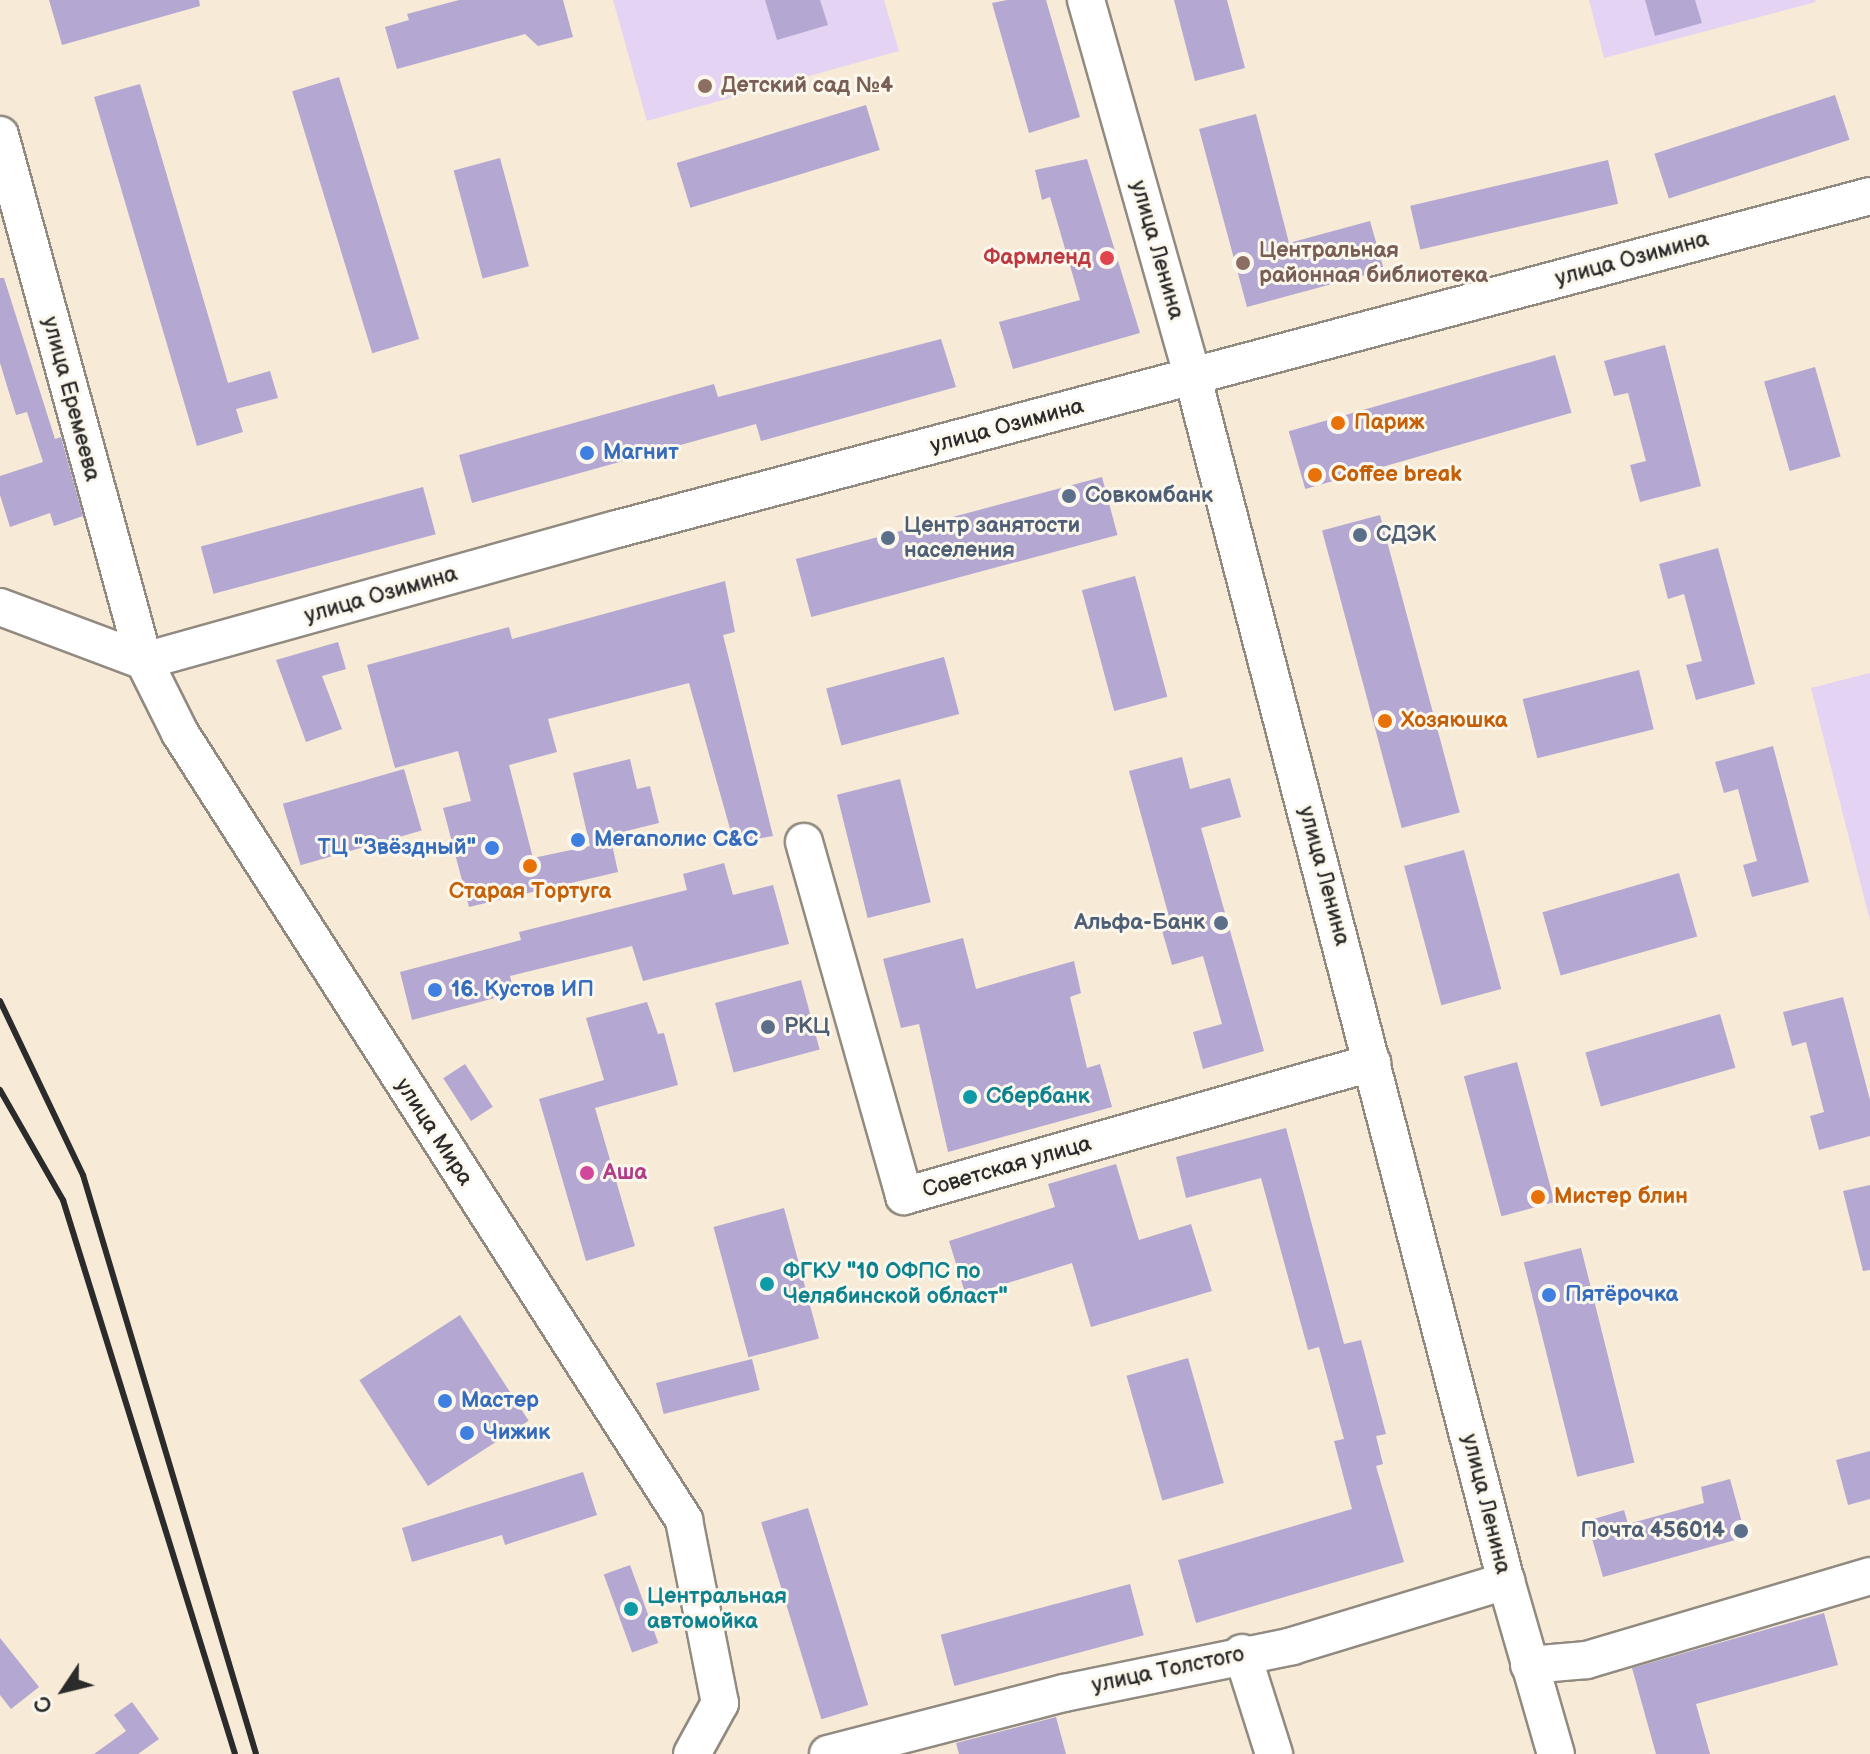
<!DOCTYPE html>
<html>
<head>
<meta charset="utf-8">
<style>
  body { margin:0 }
  #map { position:relative; width:1870px; height:1754px; overflow:hidden; background:#f7ead6; font-family:"Balsamiq Sans",sans-serif }
  div>[style] { position:absolute }
  .built>* { inset:0; background:#e4d3f2 }
  .building>* { inset:0; background:#b4a8d3; transform-origin:0 0 }
  .roads { filter:drop-shadow(2px 0 #918a80) drop-shadow(-2px 0 #918a80) drop-shadow(0 2px #918a80) drop-shadow(0 -2px #918a80) }
  .minor>* { height:36px; margin:-18px; padding:0 18px; transform-origin:18px; border-radius:18px; background:#fff }
  .rail>* { height:6px; margin:-3px; padding:0 3px; transform-origin:3px; border-radius:3px; background:#2b2b2b }
  .dots>* { width:22px; height:22px; translate:-50% -50%; box-sizing:border-box; border:4px solid #fbf7ec; border-radius:50% }
  span { translate:-50% -50%; white-space:nowrap; text-align:center; line-height:1.15; -webkit-text-stroke:6px #fbf7ec; paint-order:stroke }
  .education-label { font-size:22px; color:#785e54; font-weight:700 }
  .left { translate:0 -50%; text-align:left }
  .street-label { font-size:22px; color:#2b2b2b }
  .health-label { font-size:22px; color:#be3a42; font-weight:700 }
  .right { translate:-100% -50%; text-align:right }
  .food-label { font-size:22px; color:#c56008; font-weight:700 }
  .shop-label { font-size:22px; color:#366cbe; font-weight:700 }
  .service-label { font-size:22px; color:#4e5e75; font-weight:700 }
  .culture-label { font-size:22px; color:#0d838f; font-weight:700 }
  .hotel-label { font-size:22px; color:#b23c85; font-weight:700 }
  .north { position:absolute; left:24px; top:1650px; width:80px; height:80px; -webkit-text-stroke:6px #fbf7ec; paint-order:stroke; rotate:235deg; font-size:22px; font-weight:700; line-height:32px; text-align:center; color:#2b2b2b }
  .north::after { content:''; display:block; margin:auto; width:28px; height:36px; background:#2b2b2b; clip-path:polygon(50% 0,100% 100%,50% 72%,0 100%) }
</style>
</head>
<body>
<div id="map">
  <div class="built">
    <div style="clip-path:polygon(613px 0,884px 0,899px 51px,647px 121px)"></div>
    <div style="clip-path:polygon(1589px 0,1815px 0,1816px 2px,1604px 58px)"></div>
    <div style="clip-path:polygon(1870px 673px,1870px 921px,1811px 688px)"></div>
  </div>
  <div class="building">
    <div style="clip-path:polygon(49px 0,199px 0,200px 6px,62px 45px)"></div>
    <div style="clip-path:polygon(459px 0,563px 0,573px 37px,538px 46px,525px 34px,397px 69px,385px 27px,409px 20px,407px 14px)"></div>
    <div style="clip-path:polygon(765px 0,820px 0,828px 25px,777px 40px)"></div>
    <div style="clip-path:polygon(1007px 0,1046px 0,1080px 117px,1029px 133px,992px 3px)"></div>
    <div style="clip-path:polygon(1174px 0,1227px 0,1245px 68px,1195px 81px)"></div>
    <div style="clip-path:polygon(1645px 0,1695px 0,1702px 23px,1655px 36px)"></div>
    <div style="left:339px;top:77px;width:274px;height:49px;rotate:73deg"></div>
    <div style="clip-path:polygon(140px 84px,228px 383px,270px 371px,278px 398px,236px 409px,243px 432px,197px 446px,94px 97px)"></div>
    <div style="left:1835px;top:95px;width:47px;height:190px;rotate:72deg"></div>
    <div style="left:866px;top:105px;width:47px;height:198px;rotate:73deg"></div>
    <div style="clip-path:polygon(1256px 114px,1289px 243px,1370px 221px,1384px 270px,1247px 307px,1199px 129px)"></div>
    <div style="left:500px;top:158px;width:112px;height:48px;rotate:75deg"></div>
    <div style="clip-path:polygon(1087px 159px,1140px 333px,1013px 369px,999px 322px,1080px 300px,1050px 197px,1042px 200px,1035px 170px)"></div>
    <div style="left:1608px;top:160px;width:45px;height:203px;rotate:77deg"></div>
    <div style="clip-path:polygon(0 278px,4px 278px,55px 439px,61px 437px,83px 516px,54px 526px,50px 513px,10px 527px,0 495px,0 476px,43px 462px,27px 412px,16px 415px,0 363px)"></div>
    <div style="clip-path:polygon(941px 339px,956px 387px,761px 441px,756px 424px,472px 503px,459px 455px,714px 384px,718px 397px)"></div>
    <div style="clip-path:polygon(1665px 345px,1701px 486px,1640px 502px,1630px 465px,1646px 461px,1628px 393px,1614px 396px,1604px 361px)"></div>
    <div style="left:1555px;top:355px;width:60px;height:277px;rotate:74deg"></div>
    <div style="left:1815px;top:367px;width:93px;height:53px;rotate:74deg"></div>
    <div style="left:1102px;top:477px;width:60px;height:317px;rotate:75deg"></div>
    <div style="left:423px;top:487px;width:49px;height:230px;rotate:75deg"></div>
    <div style="left:1380px;top:515px;width:308px;height:60px;rotate:75deg"></div>
    <div style="clip-path:polygon(1718px 548px,1755px 684px,1696px 700px,1686px 665px,1702px 661px,1684px 594px,1668px 599px,1659px 564px)"></div>
    <div style="left:1135px;top:576px;width:125px;height:55px;rotate:75deg"></div>
    <div style="clip-path:polygon(725px 581px,735px 632px,723px 635px,773px 836px,734px 843px,689px 683px,548px 719px,557px 752px,509px 765px,533px 858px,590px 846px,573px 773px,630px 759px,637px 789px,650px 786px,659px 823px,610px 835px,618px 872px,469px 907px,443px 808px,471px 801px,458px 751px,395px 768px,367px 665px,509px 627px,512px 639px)"></div>
    <div style="clip-path:polygon(338px 642px,346px 669px,322px 676px,342px 729px,306px 742px,276px 660px)"></div>
    <div style="left:944px;top:657px;width:59px;height:122px;rotate:75deg"></div>
    <div style="left:1639px;top:670px;width:61px;height:120px;rotate:76deg"></div>
    <div style="clip-path:polygon(1773px 746px,1809px 882px,1752px 897px,1743px 865px,1757px 861px,1738px 789px,1724px 793px,1715px 762px)"></div>
    <div style="clip-path:polygon(1182px 757px,1190px 789px,1230px 778px,1241px 817px,1201px 828px,1264px 1051px,1203px 1069px,1193px 1032px,1222px 1024px,1203px 956px,1172px 965px,1161px 927px,1171px 924px,1129px 771px)"></div>
    <div style="left:404px;top:769px;width:64px;height:126px;rotate:74deg"></div>
    <div style="left:900px;top:779px;width:127px;height:65px;rotate:76deg"></div>
    <div style="left:1464px;top:850px;width:144px;height:62px;rotate:75deg"></div>
    <div style="clip-path:polygon(724px 863px,733px 895px,773px 885px,789px 944px,643px 981px,632px 946px,510px 976px,514px 993px,412px 1020px,400px 972px,521px 940px,519px 932px,687px 890px,683px 874px)"></div>
    <div style="left:1679px;top:873px;width:66px;height:142px;rotate:74deg"></div>
    <div style="clip-path:polygon(963px 938px,976px 989px,1074px 961px,1081px 993px,1070px 997px,1087px 1068px,1100px 1064px,1112px 1107px,948px 1152px,919px 1024px,901px 1028px,883px 959px)"></div>
    <div style="left:801px;top:980px;width:72px;height:89px;rotate:75deg"></div>
    <div style="clip-path:polygon(1843px 997px,1870px 1100px,1870px 1136px,1819px 1150px,1810px 1116px,1824px 1112px,1806px 1042px,1792px 1046px,1783px 1012px)"></div>
    <div style="clip-path:polygon(647px 1002px,658px 1034px,664px 1033px,678px 1085px,595px 1108px,635px 1246px,586px 1261px,539px 1099px,604px 1080px,586px 1018px)"></div>
    <div style="left:1720px;top:1014px;width:56px;height:140px;rotate:74deg"></div>
    <div style="left:1517px;top:1062px;width:145px;height:55px;rotate:75deg"></div>
    <div style="left:465px;top:1064px;width:51px;height:26px;rotate:57deg"></div>
    <div style="clip-path:polygon(1286px 1128px,1344px 1344px,1361px 1340px,1386px 1434px,1376px 1436px,1383px 1464px,1376px 1466px,1404px 1562px,1196px 1623px,1178px 1560px,1352px 1509px,1334px 1441px,1344px 1439px,1319px 1347px,1308px 1350px,1261px 1178px,1186px 1198px,1176px 1157px)"></div>
    <div style="clip-path:polygon(1116px 1164px,1139px 1240px,1191px 1224px,1212px 1291px,1091px 1327px,1072px 1263px,966px 1296px,949px 1241px,1055px 1207px,1048px 1184px)"></div>
    <div style="clip-path:polygon(1870px 1185px,1870px 1270px,1863px 1271px,1843px 1191px)"></div>
    <div style="left:784px;top:1208px;width:135px;height:73px;rotate:75deg"></div>
    <div style="left:1581px;top:1248px;width:221px;height:59px;rotate:76deg"></div>
    <div style="left:460px;top:1315px;width:126px;height:120px;rotate:57deg"></div>
    <div style="left:1188px;top:1358px;width:130px;height:64px;rotate:74deg"></div>
    <div style="left:752px;top:1359px;width:32px;height:99px;rotate:76deg"></div>
    <div style="clip-path:polygon(1870px 1451px,1870px 1499px,1848px 1505px,1836px 1460px)"></div>
    <div style="clip-path:polygon(583px 1472px,597px 1515px,505px 1545px,502px 1535px,412px 1562px,402px 1528px)"></div>
    <div style="clip-path:polygon(1730px 1479px,1746px 1537px,1603px 1577px,1587px 1521px,1624px 1510px,1628px 1524px,1704px 1503px,1701px 1487px)"></div>
    <div style="left:808px;top:1508px;width:206px;height:49px;rotate:73deg"></div>
    <div style="left:630px;top:1565px;width:83px;height:28px;rotate:70deg"></div>
    <div style="left:1130px;top:1584px;width:53px;height:196px;rotate:75deg"></div>
    <div style="clip-path:polygon(1824px 1613px,1838px 1665px,1696px 1704px,1710px 1754px,1656px 1754px,1632px 1668px)"></div>
    <div style="clip-path:polygon(0 1638px,39px 1687px,11px 1709px,0 1695px)"></div>
    <div style="clip-path:polygon(132px 1702px,159px 1739px,138px 1754px,94px 1754px,126px 1731px,114px 1715px)"></div>
    <div style="clip-path:polygon(1056px 1717px,1066px 1754px,959px 1754px,956px 1743px)"></div>
  </div>
  <div class="roads">
    <div class="minor">
      <div style="left:1086px;top:0;width:393px;rotate:74.2deg"></div>
      <div style="left:1193px;top:378px;width:1243px;rotate:75.42deg"></div>
      <div style="left:1506px;top:1581px;width:180px;rotate:73.9deg"></div>
      <div style="left:0;top:135px;width:545px;rotate:74.69deg"></div>
      <div style="left:144px;top:661px;width:80px;rotate:63.4deg"></div>
      <div style="left:180px;top:733px;width:935px;rotate:57.36deg"></div>
      <div style="left:684px;top:1520px;width:187px;rotate:78.9deg"></div>
      <div style="left:720px;top:1703px;width:58px;rotate:118.8deg"></div>
      <div style="left:0;top:607px;width:154px;rotate:20.6deg"></div>
      <div style="left:144px;top:661px;width:491px;rotate:-15.6deg"></div>
      <div style="left:617px;top:529px;width:1296px;rotate:-14.88deg"></div>
      <div style="left:804px;top:842px;width:368px;rotate:74.2deg"></div>
      <div style="left:904px;top:1196px;width:487px;rotate:-15.9deg"></div>
      <div style="left:1242px;top:1653px;width:106px;rotate:72.4deg"></div>
      <div style="left:1529px;top:1665px;width:58px;rotate:-4.9deg"></div>
      <div style="left:1587px;top:1660px;width:295px;rotate:-16.5deg"></div>
      <div style="left:828px;top:1754px;width:244px;rotate:-14.5deg"></div>
      <div style="left:1064px;top:1693px;width:233px;rotate:-11.6deg"></div>
      <div style="left:1292px;top:1646px;width:224px;rotate:-16.9deg"></div>
    </div>
  </div>
  <div class="rail">
    <div style="left:0;top:1001px;width:193px;rotate:64.5deg"></div>
    <div style="left:83px;top:1175px;width:604px;rotate:73.36deg"></div>
    <div style="left:0;top:1090px;width:127px;rotate:60.2deg"></div>
    <div style="left:63px;top:1200px;width:580px;rotate:72.75deg"></div>
  </div>
  <div class="dots">
    <div style="left:705px;top:86px;background:#8d6e63"></div>
    <div style="left:1107px;top:258px;background:#e0444e"></div>
    <div style="left:1243px;top:263px;background:#8d6e63"></div>
    <div style="left:1338px;top:423px;background:#e8710a"></div>
    <div style="left:587px;top:453px;background:#3f7fe0"></div>
    <div style="left:1315px;top:475px;background:#e8710a"></div>
    <div style="left:1069px;top:496px;background:#5c6f8a"></div>
    <div style="left:1360px;top:535px;background:#5c6f8a"></div>
    <div style="left:888px;top:538px;background:#5c6f8a"></div>
    <div style="left:1385px;top:721px;background:#e8710a"></div>
    <div style="left:578px;top:840px;background:#3f7fe0"></div>
    <div style="left:492px;top:848px;background:#3f7fe0"></div>
    <div style="left:530px;top:866px;background:#e8710a"></div>
    <div style="left:1221px;top:923px;background:#5c6f8a"></div>
    <div style="left:435px;top:990px;background:#3f7fe0"></div>
    <div style="left:768px;top:1027px;background:#5c6f8a"></div>
    <div style="left:970px;top:1097px;background:#0f9aa8"></div>
    <div style="left:587px;top:1173px;background:#d1479c"></div>
    <div style="left:1538px;top:1197px;background:#e8710a"></div>
    <div style="left:767px;top:1284px;background:#0f9aa8"></div>
    <div style="left:1549px;top:1295px;background:#3f7fe0"></div>
    <div style="left:445px;top:1401px;background:#3f7fe0"></div>
    <div style="left:467px;top:1433px;background:#3f7fe0"></div>
    <div style="left:1741px;top:1531px;background:#5c6f8a"></div>
    <div style="left:631px;top:1609px;background:#0f9aa8"></div>
  </div>
  <div class="education-label">
    <span class="left" style="left:721px;top:86px">Детский сад №4</span>
    <span class="left" style="left:1259px;top:263px">Центральная<br>районная библиотека</span>
  </div>
  <div class="street-label">
    <span style="left:1157px;top:250px;rotate:74deg">улица Ленина</span>
    <span style="left:1632px;top:259px;rotate:-15deg">улица Озимина</span>
    <span style="left:71px;top:399px;rotate:75deg">улица Еремеева</span>
    <span style="left:1007px;top:426px;rotate:-15deg">улица Озимина</span>
    <span style="left:381px;top:595px;rotate:-16deg">улица Озимина</span>
    <span style="left:1324px;top:876px;rotate:75deg">улица Ленина</span>
    <span style="left:434px;top:1132px;rotate:57deg">улица Мира</span>
    <span style="left:1007px;top:1167px;rotate:-16deg">Советская улица</span>
    <span style="left:1486px;top:1504px;rotate:76deg">улица Ленина</span>
    <span style="left:1168px;top:1670px;rotate:-12deg">улица Толстого</span>
  </div>
  <div class="health-label">
    <span class="right" style="left:1091px;top:258px">Фармленд</span>
  </div>
  <div class="food-label">
    <span class="left" style="left:1354px;top:423px">Париж</span>
    <span class="left" style="left:1331px;top:475px">Coffee break</span>
    <span class="left" style="left:1401px;top:721px">Хозяюшка</span>
    <span style="left:530px;top:892px">Старая Тортуга</span>
    <span class="left" style="left:1554px;top:1197px">Мистер блин</span>
  </div>
  <div class="shop-label">
    <span class="left" style="left:603px;top:453px">Магнит</span>
    <span class="left" style="left:594px;top:840px">Мегаполис C&amp;C</span>
    <span class="right" style="left:476px;top:848px">ТЦ "Звёздный"</span>
    <span class="left" style="left:451px;top:990px">16. Кустов ИП</span>
    <span class="left" style="left:1565px;top:1295px">Пятёрочка</span>
    <span class="left" style="left:461px;top:1401px">Мастер</span>
    <span class="left" style="left:483px;top:1433px">Чижик</span>
  </div>
  <div class="service-label">
    <span class="left" style="left:1085px;top:496px">Совкомбанк</span>
    <span class="left" style="left:904px;top:538px">Центр занятости<br>населения</span>
    <span class="left" style="left:1376px;top:535px">СДЭК</span>
    <span class="right" style="left:1205px;top:923px">Альфа-Банк</span>
    <span class="left" style="left:784px;top:1027px">РКЦ</span>
    <span class="right" style="left:1725px;top:1531px">Почта 456014</span>
  </div>
  <div class="culture-label">
    <span class="left" style="left:986px;top:1097px">Сбербанк</span>
    <span class="left" style="left:783px;top:1284px">ФГКУ "10 ОФПС по<br>Челябинской област"</span>
    <span class="left" style="left:647px;top:1609px">Центральная<br>автомойка</span>
  </div>
  <div class="hotel-label">
    <span class="left" style="left:603px;top:1173px">Аша</span>
  </div>
  <div class="north">С</div>
</div>
</body>
</html>
